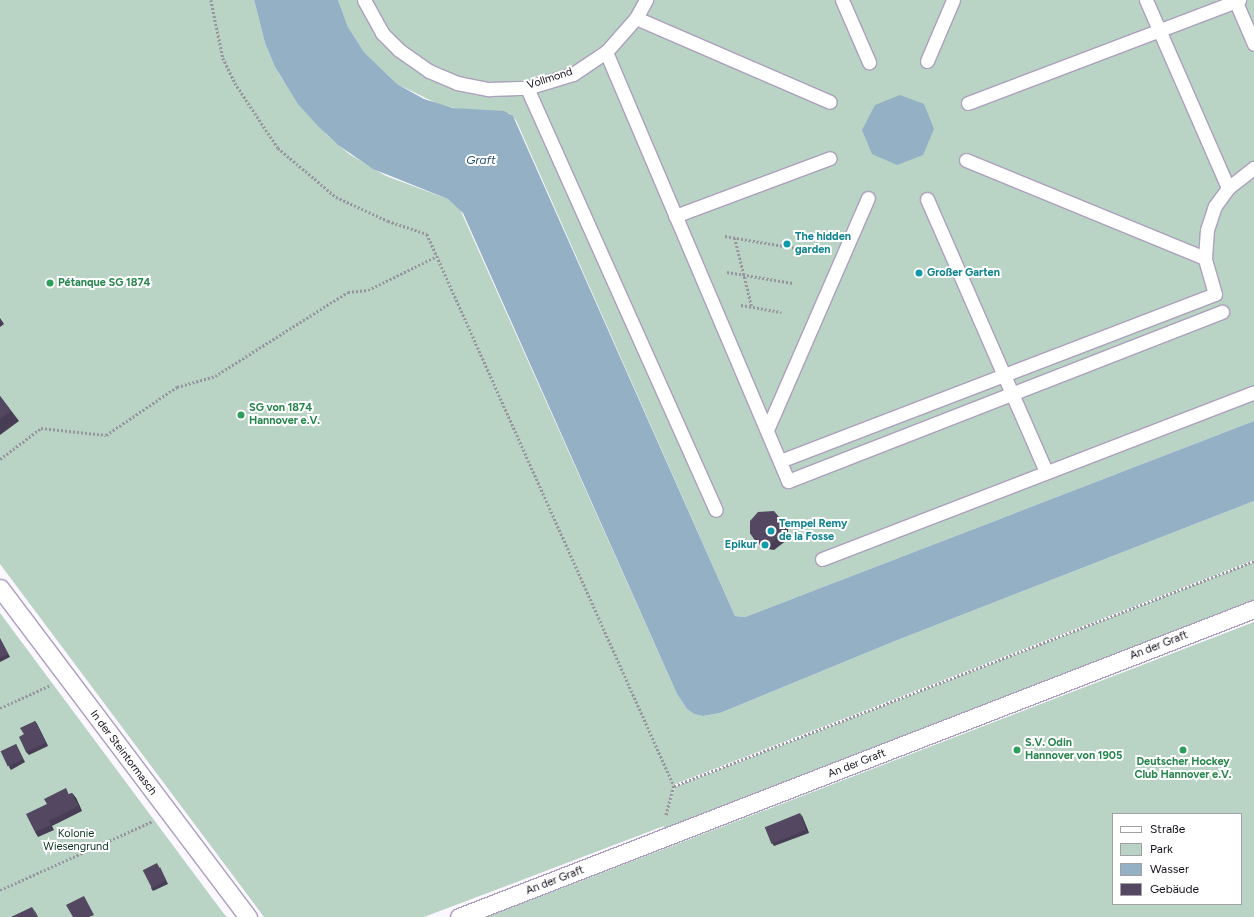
<!DOCTYPE html>
<html>
<head>
<meta charset="utf-8">
<style>
  body { margin:0 }
  #map { position:relative; width:1254px; height:917px; overflow:hidden; background:#faf7fe; font-family:Figtree,sans-serif }
  div>[style] { position:absolute }
  .green>* { inset:0; background:#b9d3c4 }
  .water>* { inset:0; background:#94b0c5 }
  .path>* { height:2.5px; margin-top:-1.25px; transform-origin:0; background:repeating-linear-gradient(90deg,#99959e 0 2px,transparent 0 4px) }
  .roads { filter:drop-shadow(1px 0 #ac9fbe) drop-shadow(-1px 0 #ac9fbe) drop-shadow(0 1px #ac9fbe) drop-shadow(0 -1px #ac9fbe) }
  .pedestrian>* { height:13px; margin:-6.5px; padding:0 6.5px; transform-origin:6.5px; border-radius:6.5px; background:#fff }
  .minor>* { height:17px; margin:-8.5px; padding:0 8.5px; transform-origin:8.5px; border-radius:8.5px; background:#fff }
  .wall>* { inset:0; background:#473d54 }
  .shaded-wall>* { inset:0; background:#3a3245 }
  .building>* { inset:0; background:#534762; transform-origin:0 0 }
  .dots>* { width:11px; height:11px; translate:-50% -50%; box-sizing:border-box; border:2px solid #fff; border-radius:50% }
  span { translate:-50% -50%; white-space:nowrap; text-align:center; line-height:1.15; -webkit-text-stroke:4px #fff; paint-order:stroke }
  .street-label { font-size:11px; color:#16111c }
  .culture-label { font-size:11px; color:#0d838f; font-weight:700 }
  .left { translate:0 -50%; text-align:left }
  .right { translate:-100% -50%; text-align:right }
  .leisure-label { font-size:11px; color:#27864d; font-weight:700 }
  .park-label { font-size:11px; color:#073321 }
  .water-label { font-size:12px; color:#245372; font-style:italic }
  .legend { position:absolute; left:1112px; top:813px; width:130px; height:92px; box-sizing:border-box; background:#fff; border:1px solid #a2a0a4; margin:0; padding:5px 7px; list-style:none; font-size:12px; color:#16111c }
  .legend li { display:flex; align-items:center; gap:8px; height:20px }
  .legend b { width:20px; border:1px solid #a2a0a4 }
</style>
</head>
<body>
<div id="map">
  <div class="green">
    <div style="clip-path:polygon(0 0,254px 0,265px 43px,275px 67px,282px 79px,327px 135px,349px 154px,386px 176px,448px 199px,459px 207px,677px 694px,687px 709px,694px 714px,703px 716px,720px 713px,895px 641px,1254px 501px,1254px 560px,675px 784px,668px 811px,675px 787px,1254px 562px,1254px 604px,661px 834px,664px 826px,424px 917px,264px 917px,0 564px)"></div>
    <div style="clip-path:polygon(338px 0,1254px 0,1254px 421px,745px 617px,735px 616px,516px 120px,509px 113px,468px 111px,438px 104px,397px 84px,364px 52px,348px 27px)"></div>
    <div style="clip-path:polygon(0 613px,224px 914px,227px 917px,0 917px)"></div>
    <div style="clip-path:polygon(evenodd,1254px 622px,1254px 917px,487px 917px,750px 816px,1254px 622px,1113px 814px,1241px 814px,1241px 904px,1113px 904px,1113px 814px)"></div>
  </div>
  <div class="water">
    <div style="clip-path:polygon(254px 0,338px 0,348px 27px,364px 52px,397px 84px,424px 99px,453px 108px,504px 111px,513px 116px,735px 616px,745px 617px,1254px 421px,1254px 501px,895px 641px,720px 713px,703px 716px,694px 714px,687px 709px,677px 694px,463px 213px,448px 199px,373px 169px,338px 145px,317px 125px,298px 104px,275px 67px,265px 43px)"></div>
    <div style="clip-path:polygon(900px 95px,924px 104px,934px 129px,923px 155px,897px 165px,872px 154px,862px 130px,875px 105px)"></div>
  </div>
  <div class="path">
    <div style="left:211px;top:0;width:59px;rotate:78.3deg"></div>
    <div style="left:223px;top:58px;width:28px;rotate:64deg"></div>
    <div style="left:235px;top:83px;width:78px;rotate:56.5deg"></div>
    <div style="left:278px;top:148px;width:76px;rotate:40.2deg"></div>
    <div style="left:336px;top:197px;width:57px;rotate:24.8deg"></div>
    <div style="left:388px;top:221px;width:41px;rotate:18.4deg"></div>
    <div style="left:427px;top:234px;width:605px;rotate:65.89deg"></div>
    <div style="left:674px;top:786px;width:31px;rotate:105deg"></div>
    <div style="left:725px;top:236px;width:83px;rotate:9.7deg"></div>
    <div style="left:735px;top:238px;width:71px;rotate:76.2deg"></div>
    <div style="left:727px;top:272px;width:67px;rotate:9.5deg"></div>
    <div style="left:741px;top:305px;width:41px;rotate:9.9deg"></div>
    <div style="left:0;top:459px;width:51px;rotate:-37.1deg"></div>
    <div style="left:41px;top:428px;width:65px;rotate:6.1deg"></div>
    <div style="left:106px;top:435px;width:86px;rotate:-34.1deg"></div>
    <div style="left:177px;top:387px;width:40px;rotate:-16deg"></div>
    <div style="left:215px;top:376px;width:157px;rotate:-32.3deg"></div>
    <div style="left:348px;top:292px;width:20px;rotate:-6deg"></div>
    <div style="left:368px;top:290px;width:77px;rotate:-26.2deg"></div>
    <div style="left:0;top:708px;width:56px;rotate:-24.3deg"></div>
    <div style="left:674px;top:786px;width:622px;rotate:-21.2deg"></div>
    <div style="left:0;top:890px;width:168px;rotate:-24.3deg"></div>
  </div>
  <div class="roads">
    <div class="pedestrian">
      <div style="left:364px;top:0;width:38px;rotate:61deg"></div>
      <div style="left:382px;top:33px;width:24px;rotate:45deg"></div>
      <div style="left:399px;top:50px;width:37px;rotate:35deg"></div>
      <div style="left:429px;top:71px;width:30px;rotate:23deg"></div>
      <div style="left:457px;top:83px;width:33px;rotate:11deg"></div>
      <div style="left:489px;top:89px;width:38px;rotate:-2deg"></div>
      <div style="left:527px;top:88px;width:48px;rotate:-16.9deg"></div>
      <div style="left:573px;top:74px;width:40px;rotate:-34deg"></div>
      <div style="left:606px;top:52px;width:45px;rotate:-48.6deg"></div>
      <div style="left:636px;top:18px;width:21px;rotate:-61deg"></div>
      <div style="left:842px;top:0;width:68px;rotate:66.5deg"></div>
      <div style="left:1146px;top:0;width:205px;rotate:66.4deg"></div>
      <div style="left:1235px;top:0;width:48px;rotate:66.6deg"></div>
      <div style="left:636px;top:18px;width:211px;rotate:23.4deg"></div>
      <div style="left:606px;top:52px;width:466px;rotate:67deg"></div>
      <div style="left:788px;top:481px;width:466px;rotate:-21.3deg"></div>
      <div style="left:927px;top:61px;width:66px;rotate:-66.9deg"></div>
      <div style="left:527px;top:88px;width:462px;rotate:65.9deg"></div>
      <div style="left:968px;top:103px;width:290px;rotate:-20.8deg"></div>
      <div style="left:966px;top:160px;width:258px;rotate:22.3deg"></div>
      <div style="left:927px;top:199px;width:298px;rotate:66.4deg"></div>
      <div style="left:675px;top:216px;width:165px;rotate:-20.5deg"></div>
      <div style="left:767px;top:430px;width:253px;rotate:-66.5deg"></div>
      <div style="left:780px;top:461px;width:466px;rotate:-21deg"></div>
      <div style="left:1215px;top:294px;width:37px;rotate:-106deg"></div>
      <div style="left:1205px;top:258px;width:28px;rotate:-86deg"></div>
      <div style="left:1207px;top:230px;width:25px;rotate:-72deg"></div>
      <div style="left:1215px;top:206px;width:22px;rotate:-54deg"></div>
      <div style="left:1228px;top:188px;width:33px;rotate:-38deg"></div>
      <div style="left:822px;top:559px;width:463px;rotate:-21.1deg"></div>
    </div>
    <div class="minor">
      <div style="left:0;top:588px;width:412px;rotate:53deg"></div>
      <div style="left:459px;top:917px;width:853px;rotate:-21.18deg"></div>
    </div>
  </div>
  <div class="wall">
    <div style="clip-path:polygon(0 318px,4px 324px,0 327px)"></div>
    <div style="clip-path:polygon(0 396px,19px 421px,0 435px)"></div>
    <div style="clip-path:polygon(788px 529px,787px 540px,774px 550px,762px 548px,754px 539px,750px 533px)"></div>
    <div style="clip-path:polygon(0 638px,10px 657px,0 662px)"></div>
    <div style="clip-path:polygon(35px 721px,37px 724px,48px 746px,29px 755px,26px 752px,24px 734px)"></div>
    <div style="clip-path:polygon(16px 744px,25px 762px,11px 770px,9px 767px)"></div>
    <div style="clip-path:polygon(72px 793px,76px 798px,82px 811px,52px 826px,54px 830px,38px 837px,35px 832px,69px 794px)"></div>
    <div style="clip-path:polygon(802px 816px,809px 833px,774px 846px,772px 843px)"></div>
    <div style="clip-path:polygon(160px 867px,168px 884px,153px 891px,151px 888px)"></div>
  </div>
  <div class="shaded-wall">
    <div style="clip-path:polygon(784px 523px,788px 529px,787px 540px,783px 534px)"></div>
    <div style="clip-path:polygon(35px 721px,37px 724px,48px 746px,46px 743px)"></div>
    <div style="clip-path:polygon(72px 793px,76px 798px,82px 811px,79px 806px)"></div>
    <div style="clip-path:polygon(800px 813px,802px 816px,809px 833px,807px 830px)"></div>
    <div style="clip-path:polygon(32px 907px,36px 913px,38px 917px,37px 917px)"></div>
  </div>
  <div class="building">
    <div style="clip-path:polygon(0 396px,11px 411px,0 419px)"></div>
    <div style="clip-path:polygon(774px 511px,784px 523px,783px 534px,770px 544px,758px 542px,750px 533px,750px 521px,758px 512px)"></div>
    <div style="clip-path:polygon(0 639px,8px 654px,0 658px)"></div>
    <div style="clip-path:polygon(35px 721px,46px 743px,26px 752px,19px 737px,24px 734px,20px 728px)"></div>
    <div style="left:16px;top:744px;width:17px;height:17px;rotate:65deg"></div>
    <div style="clip-path:polygon(66px 788px,69px 795px,72px 793px,79px 806px,49px 821px,51px 825px,35px 832px,26px 814px,47px 804px,44px 799px)"></div>
    <div style="left:800px;top:813px;width:18px;height:38px;rotate:68deg"></div>
    <div style="left:157px;top:863px;width:20px;height:16px;rotate:63deg"></div>
    <div style="clip-path:polygon(84px 896px,94px 915px,89px 917px,73px 917px,66px 905px)"></div>
    <div style="clip-path:polygon(32px 907px,37px 917px,11px 917px)"></div>
  </div>
  <div class="dots">
    <div style="left:787px;top:244px;background:#0f9aa8"></div>
    <div style="left:919px;top:273px;background:#0f9aa8"></div>
    <div style="left:50px;top:283px;background:#2e9e5b"></div>
    <div style="left:241px;top:415px;background:#2e9e5b"></div>
    <div style="left:771px;top:531px;background:#0f9aa8"></div>
    <div style="left:765px;top:545px;background:#0f9aa8"></div>
    <div style="left:1017px;top:750px;background:#2e9e5b"></div>
    <div style="left:1183px;top:750px;background:#2e9e5b"></div>
  </div>
  <div class="street-label">
    <span style="left:550px;top:79px;rotate:-18deg">Vollmond</span>
    <span style="left:1159px;top:646px;rotate:-21deg">An der Graft</span>
    <span style="left:123px;top:753px;rotate:53deg">In der Steintormasch</span>
    <span style="left:857px;top:764px;rotate:-21deg">An der Graft</span>
    <span style="left:555px;top:881px;rotate:-21deg">An der Graft</span>
  </div>
  <div class="culture-label">
    <span class="left" style="left:795px;top:244px">The hidden<br>garden</span>
    <span class="left" style="left:927px;top:273px">Großer Garten</span>
    <span class="left" style="left:779px;top:531px">Tempel Remy<br>de la Fosse</span>
    <span class="right" style="left:757px;top:545px">Epikur</span>
  </div>
  <div class="leisure-label">
    <span class="left" style="left:58px;top:283px">Pétanque SG 1874</span>
    <span class="left" style="left:249px;top:415px">SG von 1874<br>Hannover e.V.</span>
    <span class="left" style="left:1025px;top:750px">S.V. Odin<br>Hannover von 1905</span>
    <span style="left:1183px;top:769px">Deutscher Hockey<br>Club Hannover e.V.</span>
  </div>
  <div class="park-label">
    <span style="left:76px;top:841px">Kolonie<br>Wiesengrund</span>
  </div>
  <div class="water-label">
    <span style="left:481px;top:161px">Graft</span>
  </div>
  <ul class="legend">
  <li><b style="height:5px;background:#fff"></b>Straße</li>
  <li><b style="height:11px;background:#b9d3c4"></b>Park</li>
  <li><b style="height:11px;background:#94b0c5"></b>Wasser</li>
  <li><b style="height:11px;background:#534762"></b>Gebäude</li>
  </ul>
</div>
</body>
</html>
